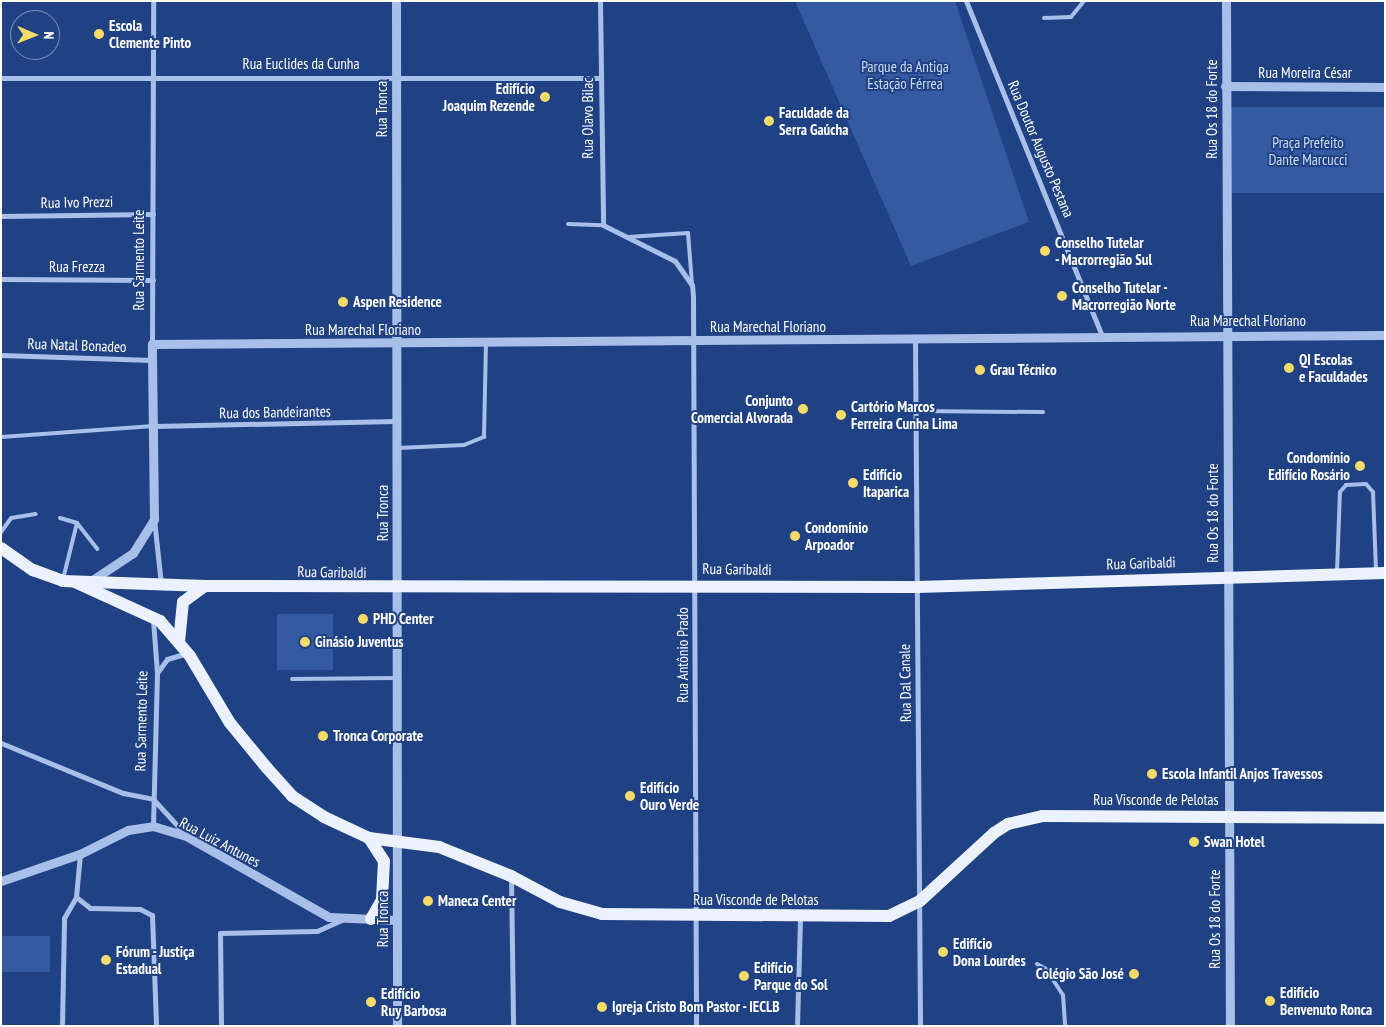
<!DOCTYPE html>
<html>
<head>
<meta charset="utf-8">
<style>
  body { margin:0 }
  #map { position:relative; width:1386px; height:1027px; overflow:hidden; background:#204284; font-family:"PT Sans Narrow",sans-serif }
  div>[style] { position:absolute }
  .green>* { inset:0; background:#345ba2; transform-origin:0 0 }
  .service>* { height:4px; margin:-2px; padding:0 2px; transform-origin:2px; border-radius:2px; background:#a8bfe9 }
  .minor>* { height:5px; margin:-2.5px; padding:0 2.5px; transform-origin:2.5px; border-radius:2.5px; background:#a8bfe9 }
  .tertiary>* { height:9px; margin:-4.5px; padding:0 4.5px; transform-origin:4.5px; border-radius:4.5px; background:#a8bfe9 }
  .primary>* { height:12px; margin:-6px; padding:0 6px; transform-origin:6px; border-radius:6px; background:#ebf1fe }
  .dots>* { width:14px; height:14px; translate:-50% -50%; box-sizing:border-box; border:2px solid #204284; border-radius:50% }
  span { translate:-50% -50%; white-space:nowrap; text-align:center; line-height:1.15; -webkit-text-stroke:4px #204284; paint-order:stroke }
  .poi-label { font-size:15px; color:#fff; font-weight:700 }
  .left { translate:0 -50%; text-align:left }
  .right { translate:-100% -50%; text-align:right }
  .street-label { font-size:15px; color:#fff }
  .park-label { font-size:15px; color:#ccdcf7 }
  .frame { position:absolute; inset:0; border:2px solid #fff; pointer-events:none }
  .north { position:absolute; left:10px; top:10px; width:50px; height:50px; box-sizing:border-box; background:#204284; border:1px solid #798eb5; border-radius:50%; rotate:91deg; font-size:14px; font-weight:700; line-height:20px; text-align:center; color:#fff }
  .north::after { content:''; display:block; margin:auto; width:18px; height:22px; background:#f7db69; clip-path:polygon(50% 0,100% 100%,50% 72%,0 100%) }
</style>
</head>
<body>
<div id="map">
  <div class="green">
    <div style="clip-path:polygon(795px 1px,955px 1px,1029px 222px,911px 266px)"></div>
    <div style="left:1385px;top:107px;width:86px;height:154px;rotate:90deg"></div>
    <div style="left:277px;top:614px;width:56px;height:56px"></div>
    <div style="left:1px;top:936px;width:49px;height:36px"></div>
  </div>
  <div class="service">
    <div style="left:1044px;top:18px;width:27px;rotate:-2deg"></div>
    <div style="left:1071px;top:17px;width:21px;rotate:-51deg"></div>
    <div style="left:568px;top:224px;width:35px;rotate:2deg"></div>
    <div style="left:628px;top:237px;width:60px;rotate:-3.8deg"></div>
    <div style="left:688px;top:233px;width:51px;rotate:85.5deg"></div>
    <div style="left:893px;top:407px;width:23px;rotate:-2deg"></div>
    <div style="left:916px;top:411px;width:127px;rotate:0.5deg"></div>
    <div style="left:1px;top:437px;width:153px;rotate:-4.1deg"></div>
    <div style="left:398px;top:448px;width:66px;rotate:-2.6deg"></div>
    <div style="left:464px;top:445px;width:22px;rotate:-22deg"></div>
    <div style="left:484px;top:437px;width:94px;rotate:-88.8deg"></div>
    <div style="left:60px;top:518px;width:18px;rotate:16deg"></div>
    <div style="left:77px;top:523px;width:58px;rotate:104deg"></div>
    <div style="left:77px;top:523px;width:33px;rotate:52deg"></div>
    <div style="left:1px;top:532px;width:17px;rotate:-54deg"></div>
    <div style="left:11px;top:518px;width:25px;rotate:-9deg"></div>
    <div style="left:1337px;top:572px;width:80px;rotate:-87.9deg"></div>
    <div style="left:1340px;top:492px;width:9px;rotate:-49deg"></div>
    <div style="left:1346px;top:485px;width:20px;rotate:-3deg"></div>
    <div style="left:1366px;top:484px;width:11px;rotate:49deg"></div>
    <div style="left:1373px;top:492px;width:79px;rotate:87.8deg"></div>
    <div style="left:292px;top:679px;width:104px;rotate:-0.6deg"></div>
    <div style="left:1037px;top:964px;width:10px;rotate:29deg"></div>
    <div style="left:1046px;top:969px;width:31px;rotate:57deg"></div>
    <div style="left:1063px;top:995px;width:31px;rotate:86deg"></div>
  </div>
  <div class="minor">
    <div style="left:600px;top:1px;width:224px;rotate:89.2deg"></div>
    <div style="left:603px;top:225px;width:80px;rotate:26.6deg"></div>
    <div style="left:675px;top:261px;width:29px;rotate:55deg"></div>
    <div style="left:692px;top:285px;width:12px;rotate:85deg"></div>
    <div style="left:693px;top:297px;width:729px;rotate:89.76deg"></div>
    <div style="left:966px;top:1px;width:362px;rotate:67.9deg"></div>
    <div style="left:1px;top:78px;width:599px"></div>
    <div style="left:1px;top:216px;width:152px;rotate:-0.8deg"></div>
    <div style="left:1px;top:279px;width:152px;rotate:0.4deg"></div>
    <div style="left:915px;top:340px;width:686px;rotate:89.58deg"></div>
    <div style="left:152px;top:344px;width:343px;rotate:-89.8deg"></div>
    <div style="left:1px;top:355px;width:151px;rotate:1.9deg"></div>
    <div style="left:154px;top:426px;width:242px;rotate:-1.2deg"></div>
    <div style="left:154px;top:519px;width:65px;rotate:83.9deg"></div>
    <div style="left:157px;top:673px;width:17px;rotate:-54deg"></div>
    <div style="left:167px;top:659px;width:19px;rotate:-16deg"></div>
    <div style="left:1px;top:743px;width:132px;rotate:22.3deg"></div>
    <div style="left:123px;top:793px;width:31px;rotate:11deg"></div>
    <div style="left:153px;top:799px;width:49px;rotate:47.5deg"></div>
    <div style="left:153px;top:826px;width:153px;rotate:-88.5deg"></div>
    <div style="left:157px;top:673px;width:53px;rotate:-94.3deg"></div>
    <div style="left:511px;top:876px;width:150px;rotate:89.2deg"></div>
    <div style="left:76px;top:897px;width:18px;rotate:38deg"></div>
    <div style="left:90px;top:908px;width:50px;rotate:1.1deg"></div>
    <div style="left:140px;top:909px;width:13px;rotate:27deg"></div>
    <div style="left:152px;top:915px;width:111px;rotate:87.9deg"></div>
    <div style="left:62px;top:1026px;width:108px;rotate:-88.9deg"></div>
    <div style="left:64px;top:918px;width:24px;rotate:-60deg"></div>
    <div style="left:76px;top:897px;width:43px;rotate:-84.7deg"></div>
    <div style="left:221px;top:1026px;width:93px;rotate:-90.6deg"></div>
    <div style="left:220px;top:933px;width:97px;rotate:-1.2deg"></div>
    <div style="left:317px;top:931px;width:27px;rotate:-24deg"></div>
    <div style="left:797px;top:1026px;width:109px;rotate:-88.4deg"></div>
  </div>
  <div class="tertiary">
    <div style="left:396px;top:1px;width:1025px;rotate:89.94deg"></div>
    <div style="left:1226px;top:1px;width:1025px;rotate:89.78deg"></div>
    <div style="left:1225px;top:86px;width:160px;rotate:0.4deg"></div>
    <div style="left:91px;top:581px;width:50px;rotate:-33.7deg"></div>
    <div style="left:133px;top:553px;width:40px;rotate:-58deg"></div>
    <div style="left:154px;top:519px;width:175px;rotate:-90.7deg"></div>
    <div style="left:152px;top:344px;width:1233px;rotate:-0.42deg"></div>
    <div style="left:1px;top:881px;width:83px;rotate:-18.9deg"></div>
    <div style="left:80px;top:854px;width:54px;rotate:-26.6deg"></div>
    <div style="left:128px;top:830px;width:25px;rotate:-9deg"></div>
    <div style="left:153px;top:826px;width:37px;rotate:17deg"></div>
    <div style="left:188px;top:837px;width:162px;rotate:29.6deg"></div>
    <div style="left:329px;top:917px;width:68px;rotate:2.5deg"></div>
  </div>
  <div class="primary">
    <div style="left:1px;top:548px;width:39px;rotate:35deg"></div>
    <div style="left:33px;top:570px;width:32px;rotate:20deg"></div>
    <div style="left:63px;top:581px;width:143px;rotate:2deg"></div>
    <div style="left:206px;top:586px;width:711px;rotate:0.08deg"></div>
    <div style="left:917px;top:587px;width:468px;rotate:-1.7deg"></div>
    <div style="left:75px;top:582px;width:94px;rotate:24.6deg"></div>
    <div style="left:160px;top:621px;width:46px;rotate:49.4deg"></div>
    <div style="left:190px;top:656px;width:78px;rotate:59.2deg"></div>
    <div style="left:230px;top:723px;width:58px;rotate:50.6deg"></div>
    <div style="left:267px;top:768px;width:38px;rotate:48deg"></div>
    <div style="left:292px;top:796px;width:38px;rotate:33deg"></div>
    <div style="left:324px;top:817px;width:50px;rotate:25deg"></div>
    <div style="left:369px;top:838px;width:71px;rotate:7.3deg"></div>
    <div style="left:439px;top:847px;width:78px;rotate:21.9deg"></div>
    <div style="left:511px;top:876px;width:55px;rotate:28deg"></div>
    <div style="left:560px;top:902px;width:44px;rotate:15.9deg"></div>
    <div style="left:602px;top:914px;width:287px;rotate:0.4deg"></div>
    <div style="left:889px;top:916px;width:34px;rotate:-26deg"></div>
    <div style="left:920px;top:901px;width:100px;rotate:-42.6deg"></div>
    <div style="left:994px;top:833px;width:17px;rotate:-33deg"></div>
    <div style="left:1008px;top:824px;width:35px;rotate:-13deg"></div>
    <div style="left:1042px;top:816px;width:343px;rotate:0.3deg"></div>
    <div style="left:179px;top:642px;width:40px;rotate:-84.3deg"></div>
    <div style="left:183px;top:602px;width:26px;rotate:-36deg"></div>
    <div style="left:369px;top:838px;width:27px;rotate:57deg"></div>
    <div style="left:384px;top:861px;width:39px;rotate:93deg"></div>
    <div style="left:382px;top:900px;width:22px;rotate:120deg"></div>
  </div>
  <div class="dots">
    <div style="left:99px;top:34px;background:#f7db69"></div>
    <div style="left:545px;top:97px;background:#f7db69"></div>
    <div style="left:769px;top:121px;background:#f7db69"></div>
    <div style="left:1045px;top:251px;background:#f7db69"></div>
    <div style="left:1062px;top:296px;background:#f7db69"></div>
    <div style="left:343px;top:302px;background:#f7db69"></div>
    <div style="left:1289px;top:368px;background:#f7db69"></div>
    <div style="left:980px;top:370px;background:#f7db69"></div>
    <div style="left:803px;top:409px;background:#f7db69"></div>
    <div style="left:841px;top:415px;background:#f7db69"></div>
    <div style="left:1360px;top:466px;background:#f7db69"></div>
    <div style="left:853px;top:483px;background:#f7db69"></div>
    <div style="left:795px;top:536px;background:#f7db69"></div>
    <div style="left:363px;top:619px;background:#f7db69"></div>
    <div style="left:305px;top:642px;background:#f7db69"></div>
    <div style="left:323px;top:736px;background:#f7db69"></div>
    <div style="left:1152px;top:774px;background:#f7db69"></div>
    <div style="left:630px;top:796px;background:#f7db69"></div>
    <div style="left:1194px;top:842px;background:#f7db69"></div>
    <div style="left:428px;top:901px;background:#f7db69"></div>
    <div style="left:943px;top:952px;background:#f7db69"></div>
    <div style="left:106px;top:960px;background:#f7db69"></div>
    <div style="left:1134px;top:974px;background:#f7db69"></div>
    <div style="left:744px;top:976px;background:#f7db69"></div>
    <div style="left:1270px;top:1001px;background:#f7db69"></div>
    <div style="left:371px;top:1002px;background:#f7db69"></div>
    <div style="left:602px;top:1007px;background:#f7db69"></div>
  </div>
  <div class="poi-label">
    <span class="left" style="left:109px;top:34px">Escola<br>Clemente Pinto</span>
    <span class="right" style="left:535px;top:97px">Edifício<br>Joaquim Rezende</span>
    <span class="left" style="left:779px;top:121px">Faculdade da<br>Serra Gaúcha</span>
    <span class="left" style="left:1055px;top:251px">Conselho Tutelar<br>- Macrorregião Sul</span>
    <span class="left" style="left:1072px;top:296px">Conselho Tutelar -<br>Macrorregião Norte</span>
    <span class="left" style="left:353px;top:302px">Aspen Residence</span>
    <span class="left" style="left:1299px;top:368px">QI Escolas<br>e Faculdades</span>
    <span class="left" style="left:990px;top:370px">Grau Técnico</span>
    <span class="right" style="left:793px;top:409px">Conjunto<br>Comercial Alvorada</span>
    <span class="left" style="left:851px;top:415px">Cartório Marcos<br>Ferreira Cunha Lima</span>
    <span class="right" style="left:1350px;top:466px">Condomínio<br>Edifício Rosário</span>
    <span class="left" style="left:863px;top:483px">Edifício<br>Itaparica</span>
    <span class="left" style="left:805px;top:536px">Condomínio<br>Arpoador</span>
    <span class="left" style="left:373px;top:619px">PHD Center</span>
    <span class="left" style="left:315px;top:642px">Ginásio Juventus</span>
    <span class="left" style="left:333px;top:736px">Tronca Corporate</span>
    <span class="left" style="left:1162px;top:774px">Escola Infantil Anjos Travessos</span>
    <span class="left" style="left:640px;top:796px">Edifício<br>Ouro Verde</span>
    <span class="left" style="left:1204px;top:842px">Swan Hotel</span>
    <span class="left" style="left:438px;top:901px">Maneca Center</span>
    <span class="left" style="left:953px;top:952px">Edifício<br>Dona Lourdes</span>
    <span class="left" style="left:116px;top:960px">Fórum - Justiça<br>Estadual</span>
    <span class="left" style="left:754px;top:976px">Edifício<br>Parque do Sol</span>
    <span class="right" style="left:1124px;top:974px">Colégio São José</span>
    <span class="left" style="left:1280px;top:1001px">Edifício<br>Benvenuto Ronca</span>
    <span class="left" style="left:381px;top:1002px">Edifício<br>Ruy Barbosa</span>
    <span class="left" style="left:612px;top:1007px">Igreja Cristo Bom Pastor - IECLB</span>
  </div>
  <div class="street-label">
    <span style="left:301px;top:64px">Rua Euclides da Cunha</span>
    <span style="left:1305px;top:73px">Rua Moreira César</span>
    <span style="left:382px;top:109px;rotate:-90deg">Rua Tronca</span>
    <span style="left:1212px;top:109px;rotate:-90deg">Rua Os 18 do Forte</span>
    <span style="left:588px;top:118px;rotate:-90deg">Rua Olavo Bilac</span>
    <span style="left:1041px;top:149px;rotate:67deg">Rua Doutor Augusto Pestana</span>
    <span style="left:77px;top:202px;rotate:-1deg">Rua Ivo Prezzi</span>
    <span style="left:139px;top:260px;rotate:-90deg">Rua Sarmento Leite</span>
    <span style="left:77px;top:267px">Rua Frezza</span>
    <span style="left:1248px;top:321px">Rua Marechal Floriano</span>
    <span style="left:768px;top:327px">Rua Marechal Floriano</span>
    <span style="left:363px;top:330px">Rua Marechal Floriano</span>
    <span style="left:77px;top:345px;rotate:2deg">Rua Natal Bonadeo</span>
    <span style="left:275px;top:412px;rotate:-1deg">Rua dos Bandeirantes</span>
    <span style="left:383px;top:513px;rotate:-90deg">Rua Tronca</span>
    <span style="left:1213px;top:513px;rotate:-90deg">Rua Os 18 do Forte</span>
    <span style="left:1141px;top:563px;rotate:-2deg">Rua Garibaldi</span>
    <span style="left:737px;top:569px;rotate:1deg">Rua Garibaldi</span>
    <span style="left:332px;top:572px;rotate:1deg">Rua Garibaldi</span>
    <span style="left:683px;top:655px;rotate:-90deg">Rua Antônio Prado</span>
    <span style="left:905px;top:683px;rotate:-91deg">Rua Dal Canale</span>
    <span style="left:141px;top:721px;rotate:-89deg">Rua Sarmento Leite</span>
    <span style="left:1156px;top:800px">Rua Visconde de Pelotas</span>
    <span style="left:220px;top:842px;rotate:28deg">Rua Luiz Antunes</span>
    <span style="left:756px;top:900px">Rua Visconde de Pelotas</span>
    <span style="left:383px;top:919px;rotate:-90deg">Rua Tronca</span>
    <span style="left:1215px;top:919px;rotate:-90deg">Rua Os 18 do Forte</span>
  </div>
  <div class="park-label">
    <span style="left:905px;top:75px">Parque da Antiga<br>Estação Férrea</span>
    <span style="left:1308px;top:151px">Praça Prefeito<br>Dante Marcucci</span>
  </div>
  <div class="frame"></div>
  <div class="north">N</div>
</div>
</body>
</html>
